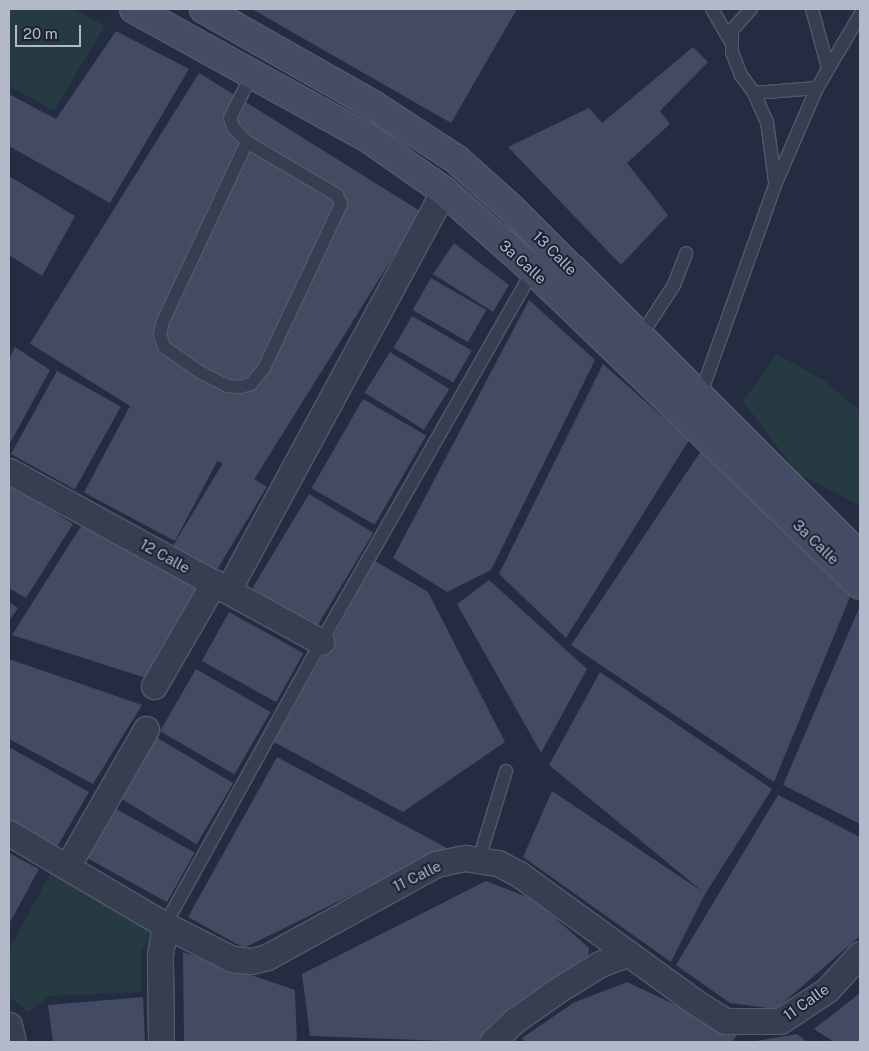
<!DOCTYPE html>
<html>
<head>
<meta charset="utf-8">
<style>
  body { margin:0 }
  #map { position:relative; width:869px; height:1051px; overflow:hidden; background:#232c40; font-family:"Public Sans",sans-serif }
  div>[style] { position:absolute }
  .green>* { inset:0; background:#253a41 }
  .building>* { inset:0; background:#424b62; transform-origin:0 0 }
  .roads { filter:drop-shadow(1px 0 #52596a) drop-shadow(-1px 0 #52596a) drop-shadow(0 1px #52596a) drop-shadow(0 -1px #52596a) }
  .lane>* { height:12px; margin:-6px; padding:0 6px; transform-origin:6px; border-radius:6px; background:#373e4f }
  .street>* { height:25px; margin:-12.5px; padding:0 12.5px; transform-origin:12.5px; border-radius:12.5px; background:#373e4f }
  .secondary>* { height:28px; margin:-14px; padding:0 14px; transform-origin:14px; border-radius:14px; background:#454c63 }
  span { translate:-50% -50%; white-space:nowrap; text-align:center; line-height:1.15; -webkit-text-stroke:4px #1c2334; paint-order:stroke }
  .street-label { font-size:15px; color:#b4b9ca }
  .frame { position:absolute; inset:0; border:10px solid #b4b9ca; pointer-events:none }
  .scale { position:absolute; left:15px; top:25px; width:66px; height:22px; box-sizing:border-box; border:2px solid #b4b9ca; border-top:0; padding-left:6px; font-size:15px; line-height:18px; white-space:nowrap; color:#b4b9ca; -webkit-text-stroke:4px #1c2334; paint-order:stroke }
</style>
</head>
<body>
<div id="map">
  <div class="green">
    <div style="clip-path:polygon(9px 9px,74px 9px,105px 26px,54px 111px,9px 86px)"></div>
    <div style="clip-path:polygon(777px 354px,823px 380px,860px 411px,860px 506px,797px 473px,743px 401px)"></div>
    <div style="clip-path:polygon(53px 868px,155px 924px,142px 950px,142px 992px,49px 996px,29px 1012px,9px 997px,9px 950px)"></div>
  </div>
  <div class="building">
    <div style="clip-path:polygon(252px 9px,517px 9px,451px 123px)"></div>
    <div style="clip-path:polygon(116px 31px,189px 69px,110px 203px,9px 146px,9px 94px,56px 119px)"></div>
    <div style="clip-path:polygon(693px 47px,708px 62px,660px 111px,670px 124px,627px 163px,668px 215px,621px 265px,508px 147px,589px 108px,602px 123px)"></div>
    <div style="left:199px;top:73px;width:262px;height:319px;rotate:32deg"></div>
    <div style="clip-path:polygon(9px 176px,75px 216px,42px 276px,9px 255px)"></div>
    <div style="clip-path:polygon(454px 243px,509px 285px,493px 312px,433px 274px)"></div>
    <div style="left:431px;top:278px;width:64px;height:37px;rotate:30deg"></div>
    <div style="clip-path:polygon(529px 300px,595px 360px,491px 570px,447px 592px,393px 558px)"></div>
    <div style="left:412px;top:316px;width:69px;height:37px;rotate:30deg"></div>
    <div style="clip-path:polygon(15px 347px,50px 370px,9px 445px,9px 359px)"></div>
    <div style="left:390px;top:352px;width:70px;height:48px;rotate:32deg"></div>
    <div style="clip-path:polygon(603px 364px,689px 440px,566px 638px,499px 574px)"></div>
    <div style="left:57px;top:371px;width:73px;height:95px;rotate:29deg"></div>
    <div style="left:363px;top:399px;width:73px;height:103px;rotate:30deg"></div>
    <div style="left:130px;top:406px;width:103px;height:98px;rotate:28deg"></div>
    <div style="clip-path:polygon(703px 448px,854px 587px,774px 782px,571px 645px)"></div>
    <div style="left:224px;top:461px;width:50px;height:101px;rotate:31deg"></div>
    <div style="clip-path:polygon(9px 483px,73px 524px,26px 598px,9px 588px)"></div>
    <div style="left:309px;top:494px;width:75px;height:110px;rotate:31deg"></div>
    <div style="clip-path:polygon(81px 526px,205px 591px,152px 680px,12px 635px)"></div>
    <div style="clip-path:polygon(375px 561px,428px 592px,505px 742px,403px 812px,274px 742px)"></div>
    <div style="clip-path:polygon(489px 580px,587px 669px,541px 753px,457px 604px)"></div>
    <div style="clip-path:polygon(9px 602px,18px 608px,9px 621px)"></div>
    <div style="clip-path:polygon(860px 606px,860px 824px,783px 785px)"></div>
    <div style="left:229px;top:612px;width:85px;height:56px;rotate:29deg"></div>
    <div style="clip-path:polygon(9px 659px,142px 705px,93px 784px,9px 739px)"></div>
    <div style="left:196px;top:669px;width:86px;height:72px;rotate:30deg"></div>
    <div style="clip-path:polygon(600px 672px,772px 789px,705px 894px,671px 962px,523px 857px,552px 791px,703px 892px,549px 765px)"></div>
    <div style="left:156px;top:737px;width:90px;height:71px;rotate:31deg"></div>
    <div style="clip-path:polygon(9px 747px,89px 792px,57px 847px,9px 819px)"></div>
    <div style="clip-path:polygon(277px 757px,447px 848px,244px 948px,188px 917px)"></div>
    <div style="clip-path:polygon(778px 795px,860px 837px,860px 936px,776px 1009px,730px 1003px,676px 965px)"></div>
    <div style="left:109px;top:805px;width:98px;height:57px;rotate:29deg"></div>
    <div style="clip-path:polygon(9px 853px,39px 869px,9px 924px)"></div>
    <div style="clip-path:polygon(486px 881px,535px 900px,589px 948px,588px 969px,476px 1042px,310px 1036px,302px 974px)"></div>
    <div style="clip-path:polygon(183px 952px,295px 990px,297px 1042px,184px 1042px)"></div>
    <div style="clip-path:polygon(627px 982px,738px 1034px,732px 1042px,526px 1042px,522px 1038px,573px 1003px)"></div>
    <div style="clip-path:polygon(860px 993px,860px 1042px,834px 1042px,814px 1029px)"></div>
    <div style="clip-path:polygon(143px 997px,145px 1042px,53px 1042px,48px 1005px)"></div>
    <div style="clip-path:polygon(797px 1034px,807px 1042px,756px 1042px,756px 1041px)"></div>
  </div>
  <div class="roads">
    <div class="lane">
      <div style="left:712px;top:9px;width:36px;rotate:60deg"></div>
      <div style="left:751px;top:9px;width:28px;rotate:132deg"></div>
      <div style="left:732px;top:30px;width:22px;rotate:90deg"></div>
      <div style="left:732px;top:52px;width:25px;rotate:69deg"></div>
      <div style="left:741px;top:75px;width:22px;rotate:54deg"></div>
      <div style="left:754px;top:93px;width:32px;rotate:66deg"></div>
      <div style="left:767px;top:122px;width:61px;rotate:82.4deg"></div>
      <div style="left:812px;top:9px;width:61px;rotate:74.8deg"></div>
      <div style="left:754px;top:93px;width:63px;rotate:-4.5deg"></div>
      <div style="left:247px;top:142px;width:198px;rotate:115.1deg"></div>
      <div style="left:163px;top:321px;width:13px;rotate:103deg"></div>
      <div style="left:160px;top:334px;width:14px;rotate:73deg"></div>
      <div style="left:164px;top:347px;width:44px;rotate:34.8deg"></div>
      <div style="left:200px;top:372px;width:31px;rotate:27deg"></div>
      <div style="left:228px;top:386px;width:12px;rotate:5deg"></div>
      <div style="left:240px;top:387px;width:11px;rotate:-15deg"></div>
      <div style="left:251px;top:384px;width:21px;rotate:-51deg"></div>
      <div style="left:264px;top:368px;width:181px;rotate:-64.8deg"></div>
      <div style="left:341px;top:204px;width:10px;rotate:-114deg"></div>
      <div style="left:337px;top:195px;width:104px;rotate:-149.5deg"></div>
      <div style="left:247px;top:142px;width:21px;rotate:-133deg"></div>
      <div style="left:233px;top:127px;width:9px;rotate:-108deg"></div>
      <div style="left:230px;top:118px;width:49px;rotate:-63.4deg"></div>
      <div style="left:640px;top:337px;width:62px;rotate:-56.8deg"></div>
      <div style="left:674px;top:285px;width:34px;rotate:-69deg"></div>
      <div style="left:700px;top:396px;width:224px;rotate:-70.4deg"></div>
      <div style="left:775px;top:185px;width:106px;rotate:-66.6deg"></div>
      <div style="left:817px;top:88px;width:85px;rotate:-59.5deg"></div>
      <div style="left:479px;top:859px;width:92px;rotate:-72.9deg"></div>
      <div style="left:165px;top:925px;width:323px;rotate:-61.1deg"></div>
      <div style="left:321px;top:642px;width:428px;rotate:-60.3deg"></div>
    </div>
    <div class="street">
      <div style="left:9px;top:471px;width:356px;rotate:28.7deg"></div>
      <div style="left:228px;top:590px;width:454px;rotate:-61.6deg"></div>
      <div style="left:154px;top:686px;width:120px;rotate:-60deg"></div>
      <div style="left:9px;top:833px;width:181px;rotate:30.5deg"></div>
      <div style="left:165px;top:925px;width:75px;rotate:26.9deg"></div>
      <div style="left:232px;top:959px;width:20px;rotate:6deg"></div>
      <div style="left:252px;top:961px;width:16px;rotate:-15deg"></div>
      <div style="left:267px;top:957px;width:193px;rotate:-28.8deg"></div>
      <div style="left:436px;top:864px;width:30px;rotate:-12deg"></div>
      <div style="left:465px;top:858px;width:33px;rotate:9deg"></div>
      <div style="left:498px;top:863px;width:24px;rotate:28deg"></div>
      <div style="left:519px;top:874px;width:218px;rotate:36deg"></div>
      <div style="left:695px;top:1002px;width:36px;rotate:32deg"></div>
      <div style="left:726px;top:1021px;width:54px"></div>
      <div style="left:780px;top:1021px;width:56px;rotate:-33.4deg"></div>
      <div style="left:827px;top:990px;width:49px;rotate:-47.5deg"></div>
      <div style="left:67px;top:867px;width:159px;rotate:-60.2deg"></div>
      <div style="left:9px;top:1025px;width:17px;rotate:77deg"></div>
      <div style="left:161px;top:1042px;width:87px;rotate:-90.7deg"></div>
      <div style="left:160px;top:955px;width:30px;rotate:-81deg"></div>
      <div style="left:492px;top:1042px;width:30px;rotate:-44deg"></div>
      <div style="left:514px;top:1021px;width:54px;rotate:-35.2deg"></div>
      <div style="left:558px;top:990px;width:49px;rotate:-31.8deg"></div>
      <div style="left:600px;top:964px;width:30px;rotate:-21deg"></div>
    </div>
    <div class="secondary">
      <div style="left:134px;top:9px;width:267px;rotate:28.9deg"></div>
      <div style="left:368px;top:138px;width:93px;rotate:34.9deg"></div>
      <div style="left:444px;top:191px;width:119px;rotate:41.6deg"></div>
      <div style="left:533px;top:270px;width:454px;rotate:43.9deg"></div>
      <div style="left:204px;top:9px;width:194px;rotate:29.6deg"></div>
      <div style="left:373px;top:105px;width:99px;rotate:33deg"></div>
      <div style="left:456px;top:159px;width:75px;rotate:41.8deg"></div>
      <div style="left:512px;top:209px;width:491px;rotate:44.9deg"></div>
    </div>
  </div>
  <div class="street-label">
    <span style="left:555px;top:253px;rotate:45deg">13 Calle</span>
    <span style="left:523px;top:262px;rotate:42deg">3a Calle</span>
    <span style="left:816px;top:542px;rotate:44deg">3a Calle</span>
    <span style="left:165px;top:556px;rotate:29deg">12 Calle</span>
    <span style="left:417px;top:876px;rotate:-26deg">11 Calle</span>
    <span style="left:806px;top:1002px;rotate:-35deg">11 Calle</span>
  </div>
  <div class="frame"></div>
  <div class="scale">20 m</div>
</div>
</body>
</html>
